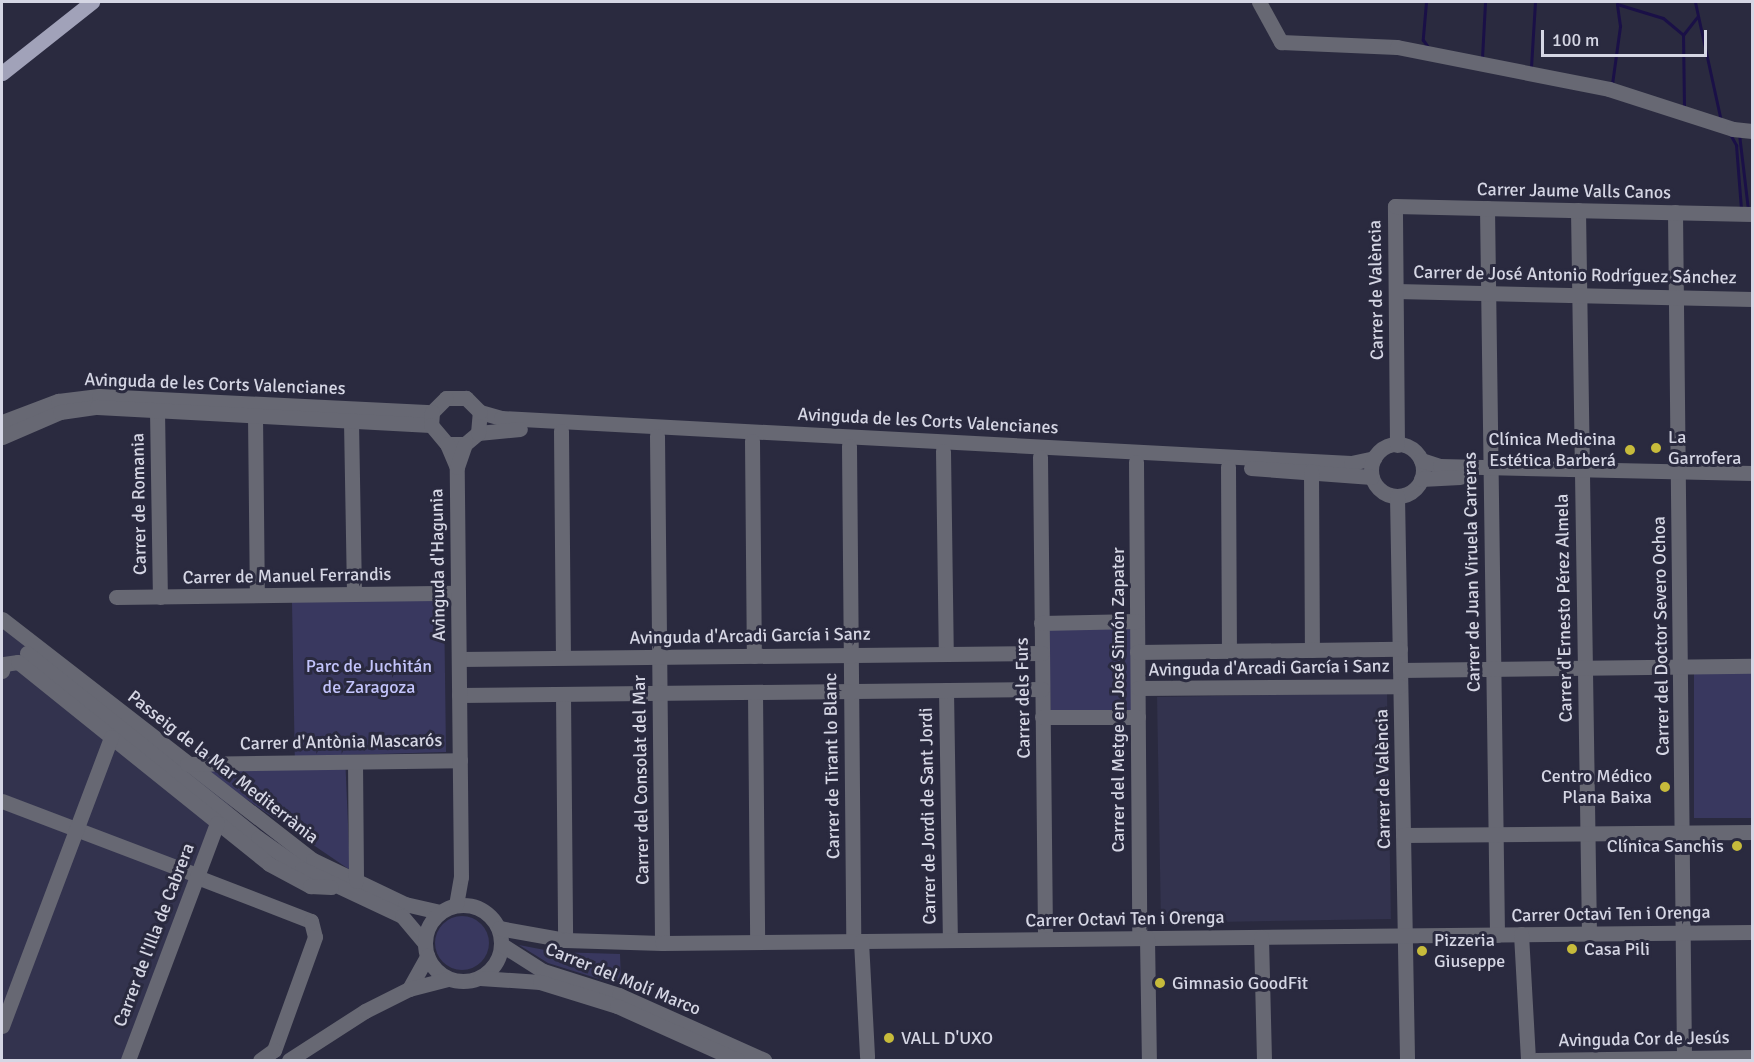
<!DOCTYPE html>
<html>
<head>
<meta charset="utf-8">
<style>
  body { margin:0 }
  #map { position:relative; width:1754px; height:1062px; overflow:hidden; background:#2a2a3f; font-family:Signika,sans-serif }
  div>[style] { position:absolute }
  .built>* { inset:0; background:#33334e; transform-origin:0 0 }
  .green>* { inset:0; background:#39385f; transform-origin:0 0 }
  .round { border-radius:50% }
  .stream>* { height:3px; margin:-1.5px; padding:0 1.5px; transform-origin:1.5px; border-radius:1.5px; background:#1a1047 }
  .minor>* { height:15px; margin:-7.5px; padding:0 7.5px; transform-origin:7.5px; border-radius:7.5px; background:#676873 }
  .minor>.ring { margin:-7.5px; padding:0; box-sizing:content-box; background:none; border:15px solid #676873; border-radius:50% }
  .major>* { height:15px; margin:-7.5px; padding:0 7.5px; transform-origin:7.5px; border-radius:7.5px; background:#a1a2b9 }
  .dots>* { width:16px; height:16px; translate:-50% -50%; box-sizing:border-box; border:3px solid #2a2a3f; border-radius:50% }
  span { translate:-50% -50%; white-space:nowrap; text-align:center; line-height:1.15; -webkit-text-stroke:6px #2a2a3f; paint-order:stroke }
  .street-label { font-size:18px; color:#d5d6e4 }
  .poi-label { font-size:18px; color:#d5d6e4 }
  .left { translate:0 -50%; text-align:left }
  .right { translate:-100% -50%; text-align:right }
  .park-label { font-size:18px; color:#c3c4fb }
  .frame { position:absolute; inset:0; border:3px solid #d5d6e4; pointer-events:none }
  .scale { position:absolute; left:1541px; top:30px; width:166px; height:27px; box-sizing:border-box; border:3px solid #d5d6e4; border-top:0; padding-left:8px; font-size:18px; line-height:21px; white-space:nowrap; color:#d5d6e4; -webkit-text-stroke:4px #2a2a3f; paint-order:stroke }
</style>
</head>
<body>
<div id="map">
  <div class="built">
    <div style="clip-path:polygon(2px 623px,232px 807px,126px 1060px,2px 1060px)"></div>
    <div style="left:1387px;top:693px;width:226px;height:230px;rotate:89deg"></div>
  </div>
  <div class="green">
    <div style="clip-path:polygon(444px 599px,446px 752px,345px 755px,350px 870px,202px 769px,295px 770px,292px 602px)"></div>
    <div style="left:1131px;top:627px;width:85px;height:82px;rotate:89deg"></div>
    <div style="left:1694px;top:670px;width:58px;height:148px"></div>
    <div class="round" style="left:435px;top:916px;width:54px;height:54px"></div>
    <div style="clip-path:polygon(519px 945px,555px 952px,620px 954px,621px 980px,615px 984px,548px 963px)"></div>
  </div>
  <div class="stream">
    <div style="left:1426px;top:2px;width:38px;rotate:95deg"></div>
    <div style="left:1423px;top:40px;width:9px;rotate:54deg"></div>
    <div style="left:1695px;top:2px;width:118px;rotate:77.7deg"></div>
    <div style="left:1482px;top:58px;width:56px;rotate:-86.9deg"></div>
    <div style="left:1531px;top:67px;width:65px;rotate:-86.5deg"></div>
    <div style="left:1612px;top:84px;width:59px;rotate:-82.1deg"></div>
    <div style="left:1620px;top:26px;width:22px;rotate:-98deg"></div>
    <div style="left:1617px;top:4px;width:48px;rotate:16.9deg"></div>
    <div style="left:1663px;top:18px;width:26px;rotate:40deg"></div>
    <div style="left:1684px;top:106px;width:71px;rotate:-90.8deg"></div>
    <div style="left:1683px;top:35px;width:23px;rotate:-52deg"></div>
    <div style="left:1730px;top:134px;width:13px;rotate:61deg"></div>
    <div style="left:1736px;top:145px;width:63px;rotate:85.5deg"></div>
    <div style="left:1739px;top:134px;width:76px;rotate:83.2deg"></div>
  </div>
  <div class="minor">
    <div style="left:1259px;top:2px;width:46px;rotate:61.2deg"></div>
    <div style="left:1281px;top:42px;width:116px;rotate:2.5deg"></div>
    <div style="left:1397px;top:47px;width:216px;rotate:11.2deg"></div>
    <div style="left:1609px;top:89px;width:130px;rotate:17.9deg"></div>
    <div style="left:1733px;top:129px;width:19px;rotate:6deg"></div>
    <div style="left:1487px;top:208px;width:727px;rotate:89.21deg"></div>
    <div style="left:1578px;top:210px;width:724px;rotate:89.13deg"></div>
    <div style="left:1675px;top:212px;width:848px;rotate:89.39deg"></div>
    <div style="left:1396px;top:291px;width:356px;rotate:1.3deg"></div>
    <div style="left:157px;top:410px;width:187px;rotate:89.1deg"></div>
    <div style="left:480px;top:412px;width:22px;rotate:16deg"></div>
    <div style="left:501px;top:418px;width:851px;rotate:3.03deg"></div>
    <div style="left:1351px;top:463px;width:24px;rotate:-12deg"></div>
    <div style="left:255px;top:415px;width:180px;rotate:89.4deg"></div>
    <div style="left:351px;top:421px;width:173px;rotate:89deg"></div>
    <div style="left:2px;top:422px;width:60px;rotate:-20.6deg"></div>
    <div style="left:58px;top:401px;width:41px;rotate:-7deg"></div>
    <div style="left:99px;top:396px;width:333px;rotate:2.8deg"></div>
    <div style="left:561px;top:431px;width:226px;rotate:89.5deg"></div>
    <div style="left:478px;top:433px;width:42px;rotate:-5.4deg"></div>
    <div style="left:657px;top:436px;width:507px;rotate:89.43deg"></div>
    <div style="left:2px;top:437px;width:63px;rotate:-23.3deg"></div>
    <div style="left:60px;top:412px;width:37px;rotate:-8deg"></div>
    <div style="left:97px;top:407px;width:334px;rotate:3.1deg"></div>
    <div style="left:752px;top:441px;width:215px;rotate:89.5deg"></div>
    <div style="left:447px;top:444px;width:18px"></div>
    <div style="left:465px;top:444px;width:17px;rotate:-40deg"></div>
    <div style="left:478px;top:433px;width:21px;rotate:-85deg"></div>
    <div style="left:480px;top:412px;width:20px;rotate:-135deg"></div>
    <div style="left:466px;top:398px;width:20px;rotate:180deg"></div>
    <div style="left:446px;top:398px;width:20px;rotate:135deg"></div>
    <div style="left:432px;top:412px;width:13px;rotate:94deg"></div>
    <div style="left:431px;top:425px;width:25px;rotate:50deg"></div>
    <div style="left:447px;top:444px;width:25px;rotate:67deg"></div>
    <div class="ring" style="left:1371px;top:444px;width:37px;height:37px"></div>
    <div style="left:1397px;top:445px;width:239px;rotate:-90.5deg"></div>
    <div style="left:1395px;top:206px;width:357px;rotate:1.3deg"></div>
    <div style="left:849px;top:446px;width:495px;rotate:89.5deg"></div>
    <div style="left:943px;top:451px;width:203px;rotate:89.2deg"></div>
    <div style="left:1040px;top:457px;width:482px;rotate:89.4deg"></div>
    <div style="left:1421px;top:460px;width:20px;rotate:18deg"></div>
    <div style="left:1440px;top:466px;width:312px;rotate:1.3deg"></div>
    <div style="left:1136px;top:462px;width:476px;rotate:89.6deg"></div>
    <div style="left:1228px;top:467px;width:184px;rotate:89.7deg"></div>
    <div style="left:1251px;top:468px;width:121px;rotate:4.3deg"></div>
    <div style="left:1311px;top:471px;width:179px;rotate:89.7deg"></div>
    <div style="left:1421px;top:479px;width:39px;rotate:-3deg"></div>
    <div style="left:1397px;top:496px;width:564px;rotate:88.98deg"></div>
    <div style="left:116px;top:597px;width:342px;rotate:-0.7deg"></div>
    <div style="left:2px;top:619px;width:393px;rotate:37.8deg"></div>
    <div style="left:313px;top:860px;width:102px;rotate:25.6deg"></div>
    <div style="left:405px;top:904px;width:35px;rotate:13deg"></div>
    <div style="left:1041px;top:623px;width:96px;rotate:-1.2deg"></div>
    <div style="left:1137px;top:652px;width:263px;rotate:-0.7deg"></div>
    <div style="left:27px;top:653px;width:296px;rotate:38.7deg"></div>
    <div style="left:258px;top:838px;width:54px;rotate:35.2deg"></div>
    <div style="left:302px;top:869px;width:110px;rotate:25.2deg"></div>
    <div style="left:402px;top:916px;width:34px;rotate:50deg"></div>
    <div style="left:459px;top:659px;width:583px;rotate:-0.59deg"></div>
    <div style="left:1400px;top:670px;width:352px;rotate:-0.7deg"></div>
    <div style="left:2px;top:671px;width:7px;rotate:-74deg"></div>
    <div style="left:4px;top:664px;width:14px;rotate:-8deg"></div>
    <div style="left:18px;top:662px;width:322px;rotate:38.8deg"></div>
    <div style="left:269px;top:864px;width:47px;rotate:28.2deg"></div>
    <div style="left:310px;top:886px;width:21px;rotate:3deg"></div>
    <div style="left:1138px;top:688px;width:262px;rotate:-0.4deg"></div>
    <div style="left:946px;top:690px;width:250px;rotate:89.1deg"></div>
    <div style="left:755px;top:692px;width:250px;rotate:89.5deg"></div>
    <div style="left:563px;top:694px;width:246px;rotate:89.5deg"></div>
    <div style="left:459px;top:695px;width:583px;rotate:-0.59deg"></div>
    <div style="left:1042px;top:717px;width:96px"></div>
    <div style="left:355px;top:762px;width:119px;rotate:89.5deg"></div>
    <div style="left:187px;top:764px;width:273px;rotate:-0.8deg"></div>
    <div style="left:2px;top:801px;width:209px;rotate:20.8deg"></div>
    <div style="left:1403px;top:835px;width:349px;rotate:-0.5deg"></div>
    <div style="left:197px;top:877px;width:122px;rotate:21.1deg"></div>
    <div style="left:311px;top:921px;width:16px;rotate:76deg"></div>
    <div style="left:315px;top:937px;width:120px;rotate:109.9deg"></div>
    <div style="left:274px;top:1050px;width:17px;rotate:144deg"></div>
    <div class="ring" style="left:425px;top:905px;width:61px;height:61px"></div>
    <div style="left:456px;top:905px;width:28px;rotate:-80deg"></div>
    <div style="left:461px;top:877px;width:410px;rotate:-90.6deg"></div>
    <div style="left:457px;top:467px;width:24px;rotate:-71deg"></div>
    <div style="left:499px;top:928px;width:67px;rotate:10.3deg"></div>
    <div style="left:565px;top:940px;width:97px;rotate:1.8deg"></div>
    <div style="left:662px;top:943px;width:1090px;rotate:-0.58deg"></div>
    <div style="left:1521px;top:934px;width:126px;rotate:86.8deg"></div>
    <div style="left:1261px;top:937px;width:123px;rotate:88.6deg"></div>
    <div style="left:1147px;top:938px;width:122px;rotate:89.1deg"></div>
    <div style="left:861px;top:941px;width:116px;rotate:87deg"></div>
    <div style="left:502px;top:945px;width:49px;rotate:32.4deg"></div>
    <div style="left:543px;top:971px;width:80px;rotate:17.5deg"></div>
    <div style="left:619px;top:995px;width:159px;rotate:24.1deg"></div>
    <div style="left:480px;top:978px;width:60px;rotate:3.8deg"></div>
    <div style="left:540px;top:982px;width:81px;rotate:17.3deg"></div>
    <div style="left:617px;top:1006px;width:132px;rotate:24.2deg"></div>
    <div style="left:409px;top:989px;width:38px;rotate:-61deg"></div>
    <div style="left:2px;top:1026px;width:309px;rotate:-69.3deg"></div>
    <div style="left:128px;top:1060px;width:253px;rotate:-69.4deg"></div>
    <div style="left:289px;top:1060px;width:90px;rotate:-32.8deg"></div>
    <div style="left:365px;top:1011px;width:49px;rotate:-26.6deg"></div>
    <div style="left:409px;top:989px;width:40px;rotate:-14.4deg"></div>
    <div style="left:1536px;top:1060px;width:216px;rotate:-0.8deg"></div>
  </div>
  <div class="major">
    <div style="left:2px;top:73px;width:115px;rotate:-38.3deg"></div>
  </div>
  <div class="dots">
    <div style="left:1656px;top:448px;background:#c7bb3b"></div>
    <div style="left:1630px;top:450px;background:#c7bb3b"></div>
    <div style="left:1665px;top:787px;background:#c7bb3b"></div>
    <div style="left:1737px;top:846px;background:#c7bb3b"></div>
    <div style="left:1572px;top:949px;background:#c7bb3b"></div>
    <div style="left:1422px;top:951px;background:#c7bb3b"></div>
    <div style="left:1160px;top:983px;background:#c7bb3b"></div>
    <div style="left:889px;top:1038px;background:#c7bb3b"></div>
  </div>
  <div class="street-label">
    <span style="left:1574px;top:191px;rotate:1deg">Carrer Jaume Valls Canos</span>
    <span style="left:1575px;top:275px;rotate:1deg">Carrer de José Antonio Rodríguez Sánchez</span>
    <span style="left:1376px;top:290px;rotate:-91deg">Carrer de València</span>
    <span style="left:215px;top:384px;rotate:2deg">Avinguda de les Corts Valencianes</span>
    <span style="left:928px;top:421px;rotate:3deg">Avinguda de les Corts Valencianes</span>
    <span style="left:139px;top:504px;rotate:-91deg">Carrer de Romania</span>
    <span style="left:438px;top:565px;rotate:-91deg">Avinguda d'Hagunia</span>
    <span style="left:1472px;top:572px;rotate:-91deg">Carrer de Juan Viruela Carreras</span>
    <span style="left:287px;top:576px;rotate:-1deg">Carrer de Manuel Ferrandis</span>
    <span style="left:1564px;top:608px;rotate:-91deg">Carrer d'Ernesto Pérez Almela</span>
    <span style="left:750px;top:636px;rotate:-1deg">Avinguda d'Arcadi García i Sanz</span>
    <span style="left:1661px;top:636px;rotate:-91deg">Carrer del Doctor Severo Ochoa</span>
    <span style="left:1269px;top:668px;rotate:-1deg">Avinguda d'Arcadi García i Sanz</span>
    <span style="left:1023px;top:698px;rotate:-91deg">Carrer dels Furs</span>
    <span style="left:1118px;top:700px;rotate:-90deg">Carrer del Metge en José Simón Zapater</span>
    <span style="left:341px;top:742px;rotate:-1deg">Carrer d'Antònia Mascarós</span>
    <span style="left:832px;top:766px;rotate:-91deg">Carrer de Tirant lo Blanc</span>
    <span style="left:223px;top:767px;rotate:38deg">Passeig de la Mar Mediterrània</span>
    <span style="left:1383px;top:779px;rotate:-91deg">Carrer de València</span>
    <span style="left:641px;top:780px;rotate:-91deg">Carrer del Consolat del Mar</span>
    <span style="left:928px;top:816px;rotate:-91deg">Carrer de Jordi de Sant Jordi</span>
    <span style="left:1611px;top:914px;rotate:-1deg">Carrer Octavi Ten i Orenga</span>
    <span style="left:1125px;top:919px;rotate:-1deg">Carrer Octavi Ten i Orenga</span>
    <span style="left:154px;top:935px;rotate:-69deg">Carrer de l'Illa de Cabrera</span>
    <span style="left:623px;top:979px;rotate:22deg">Carrer del Molí Marco</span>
    <span style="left:1644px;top:1039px;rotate:-1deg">Avinguda Cor de Jesús</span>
  </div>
  <div class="poi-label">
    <span class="left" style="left:1668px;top:448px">La<br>Garrofera</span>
    <span class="right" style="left:1616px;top:450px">Clínica Medicina<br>Estética Barberá</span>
    <span class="right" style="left:1652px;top:787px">Centro Médico<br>Plana Baixa</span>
    <span class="right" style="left:1724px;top:846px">Clínica Sanchis</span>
    <span class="left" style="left:1434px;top:951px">Pizzeria<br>Giuseppe</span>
    <span class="left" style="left:1584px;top:949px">Casa Pili</span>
    <span class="left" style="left:1172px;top:983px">Gimnasio GoodFit</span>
    <span class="left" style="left:901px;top:1038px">VALL D'UXO</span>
  </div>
  <div class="park-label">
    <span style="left:369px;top:677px">Parc de Juchitán<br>de Zaragoza</span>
  </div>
  <div class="frame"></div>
  <div class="scale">100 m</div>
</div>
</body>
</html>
